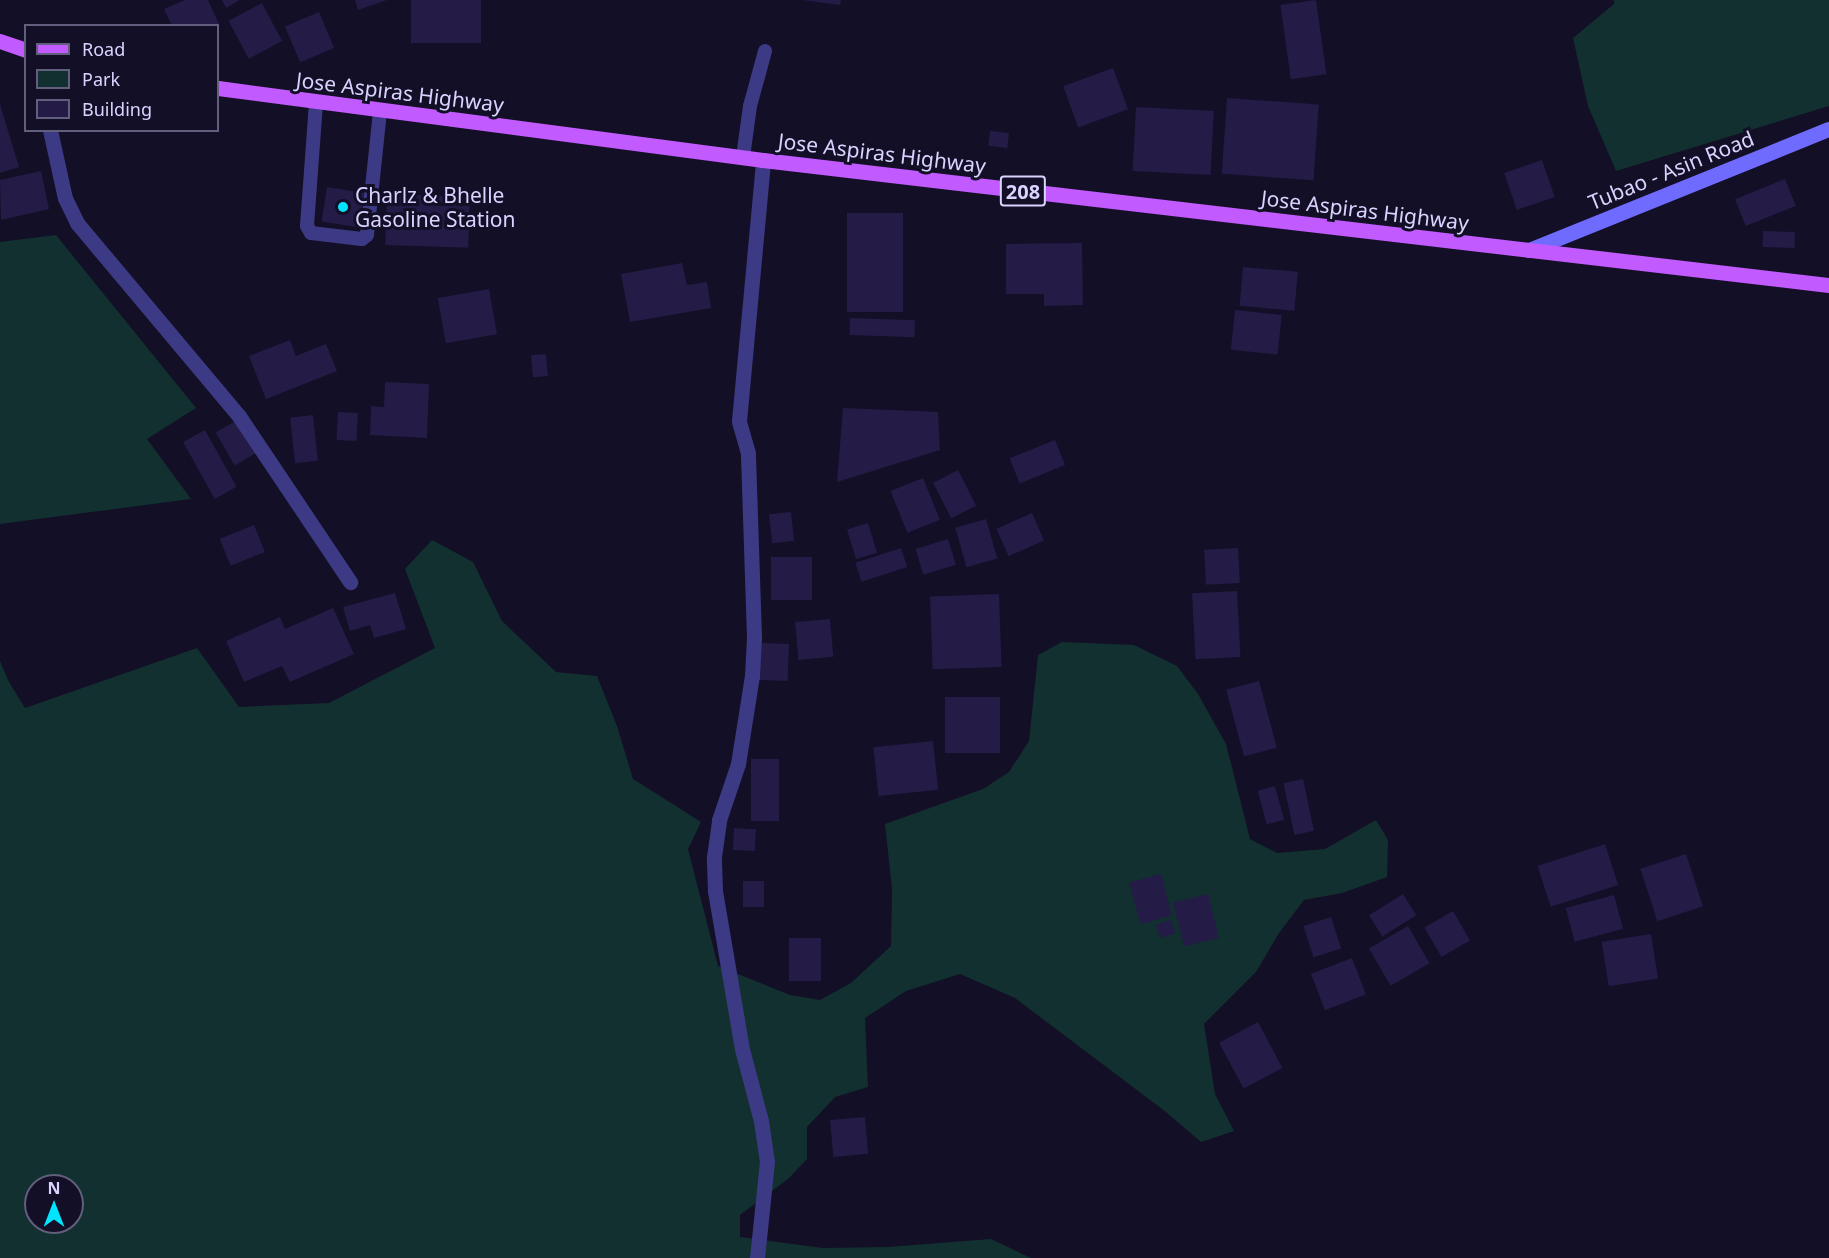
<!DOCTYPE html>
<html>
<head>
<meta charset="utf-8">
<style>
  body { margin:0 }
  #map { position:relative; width:1829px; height:1258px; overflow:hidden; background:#130f26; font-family:"Noto Sans",sans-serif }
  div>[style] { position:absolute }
  .green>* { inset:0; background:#12302f }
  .building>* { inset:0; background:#241b47; transform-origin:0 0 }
  .lane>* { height:14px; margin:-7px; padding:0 7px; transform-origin:7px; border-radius:7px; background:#3d3a85 }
  .street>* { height:15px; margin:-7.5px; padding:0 7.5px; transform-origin:7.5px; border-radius:7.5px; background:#3d3a85 }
  .secondary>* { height:15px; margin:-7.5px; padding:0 7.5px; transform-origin:7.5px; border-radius:7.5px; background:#6f6bff }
  .primary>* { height:15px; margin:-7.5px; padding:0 7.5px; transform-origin:7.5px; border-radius:7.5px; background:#c25bff }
  .dots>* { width:16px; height:16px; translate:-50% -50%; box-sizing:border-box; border:3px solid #130f26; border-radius:50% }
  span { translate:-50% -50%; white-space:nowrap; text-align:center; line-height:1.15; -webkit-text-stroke:6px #130f26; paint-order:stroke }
  .shield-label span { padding:2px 4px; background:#130f26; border:2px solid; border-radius:4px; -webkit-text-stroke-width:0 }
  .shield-label { font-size:20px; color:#d9d4ff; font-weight:700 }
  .street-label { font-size:21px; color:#d9d4ff }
  .poi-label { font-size:21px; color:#d9d4ff }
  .left { translate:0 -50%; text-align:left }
  .legend { position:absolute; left:24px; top:24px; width:195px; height:108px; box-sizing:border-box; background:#130f26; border:2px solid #625e7d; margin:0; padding:8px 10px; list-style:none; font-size:18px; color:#d9d4ff }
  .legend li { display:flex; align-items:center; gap:12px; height:30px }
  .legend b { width:30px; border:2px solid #625e7d }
  .north { position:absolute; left:24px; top:1174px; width:60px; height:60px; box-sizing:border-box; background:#130f26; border:2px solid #625e7d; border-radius:50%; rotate:0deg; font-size:16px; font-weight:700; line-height:24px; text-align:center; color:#d9d4ff }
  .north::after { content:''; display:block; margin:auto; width:21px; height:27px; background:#00e5ff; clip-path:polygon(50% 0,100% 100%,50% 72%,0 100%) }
</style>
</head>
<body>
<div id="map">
  <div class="green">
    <div style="clip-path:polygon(1614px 0,1829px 0,1829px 106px,1616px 171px,1588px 106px,1573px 38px,1614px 4px)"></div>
    <div style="clip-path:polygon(56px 235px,196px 408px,147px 439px,191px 499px,0 524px,0 242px)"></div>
    <div style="clip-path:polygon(evenodd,432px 540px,473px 562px,502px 621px,556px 672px,597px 676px,617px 726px,633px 779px,701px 822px,688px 849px,718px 966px,790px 995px,820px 1000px,851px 983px,891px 946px,892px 889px,885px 824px,983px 789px,1009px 772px,1029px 741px,1038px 655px,1062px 642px,1134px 645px,1177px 666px,1198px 694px,1226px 744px,1250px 839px,1277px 853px,1325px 849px,1376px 820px,1388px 840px,1387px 877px,1342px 893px,1304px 900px,1279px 933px,1256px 972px,1204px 1024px,1215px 1094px,1234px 1131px,1201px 1142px,1166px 1112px,1015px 998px,960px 974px,906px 991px,865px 1018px,868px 1087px,835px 1097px,807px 1127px,807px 1159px,788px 1179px,740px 1215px,740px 1237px,823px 1248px,888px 1247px,991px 1239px,1031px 1258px,0 1258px,0 661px,9px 682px,25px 708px,197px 648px,239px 707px,329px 703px,435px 648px,405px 569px,432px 540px,36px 1186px,72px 1186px,72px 1222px,36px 1222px,36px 1186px)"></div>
  </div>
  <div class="building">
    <div style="clip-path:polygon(185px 0,208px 0,219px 24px,172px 26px,164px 9px)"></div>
    <div style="clip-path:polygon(222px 0,240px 0,226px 8px)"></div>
    <div style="clip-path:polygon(355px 0,387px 0,358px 10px)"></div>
    <div style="left:411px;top:0;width:70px;height:43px"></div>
    <div style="clip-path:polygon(802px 0,841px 0,840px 5px)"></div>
    <div style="left:1316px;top:0;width:75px;height:36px;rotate:82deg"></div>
    <div style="left:262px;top:3px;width:43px;height:38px;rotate:62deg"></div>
    <div style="left:319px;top:12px;width:39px;height:37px;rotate:67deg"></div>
    <div style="left:1113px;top:68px;width:44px;height:53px;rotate:70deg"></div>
    <div style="left:1227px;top:98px;width:92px;height:76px;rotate:4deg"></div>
    <div style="clip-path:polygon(0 104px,19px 167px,0 173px)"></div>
    <div style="left:1136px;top:107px;width:78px;height:64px;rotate:3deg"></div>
    <div style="left:990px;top:131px;width:19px;height:15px;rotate:6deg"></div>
    <div style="left:1542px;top:160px;width:39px;height:40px;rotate:71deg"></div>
    <div style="clip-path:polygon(41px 171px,49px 209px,1px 220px,0 180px)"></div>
    <div style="left:1785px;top:179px;width:29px;height:54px;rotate:68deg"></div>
    <div style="left:327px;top:187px;width:38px;height:35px;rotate:9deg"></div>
    <div style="left:387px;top:194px;width:83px;height:51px;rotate:2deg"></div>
    <div style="left:847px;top:213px;width:56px;height:99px"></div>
    <div style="left:1763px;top:231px;width:32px;height:16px;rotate:2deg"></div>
    <div style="clip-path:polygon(1082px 243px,1083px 305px,1044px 306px,1044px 294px,1006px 294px,1006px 244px)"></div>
    <div style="clip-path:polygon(682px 263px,687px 285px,707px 282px,711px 308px,630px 322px,621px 274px)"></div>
    <div style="left:1243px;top:267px;width:55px;height:39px;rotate:5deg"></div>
    <div style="left:489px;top:289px;width:46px;height:52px;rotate:80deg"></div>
    <div style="left:1235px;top:310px;width:47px;height:40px;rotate:6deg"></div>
    <div style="left:850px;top:318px;width:65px;height:17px;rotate:2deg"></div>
    <div style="clip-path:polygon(290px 340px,296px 356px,326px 344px,337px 371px,266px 399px,249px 356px)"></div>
    <div style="left:546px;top:354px;width:22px;height:15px;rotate:85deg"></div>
    <div style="clip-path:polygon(385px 382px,429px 384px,427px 438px,370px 435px,371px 406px,384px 407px)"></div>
    <div style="clip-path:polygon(843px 408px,938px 412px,940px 450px,837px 482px)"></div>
    <div style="left:338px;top:412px;width:20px;height:28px;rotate:3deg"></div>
    <div style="left:313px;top:415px;width:46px;height:23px;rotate:84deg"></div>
    <div style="left:239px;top:419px;width:38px;height:27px;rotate:60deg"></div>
    <div style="left:205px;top:430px;width:65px;height:25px;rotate:61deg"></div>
    <div style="left:1055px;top:440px;width:27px;height:49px;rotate:68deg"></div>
    <div style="left:958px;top:470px;width:40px;height:28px;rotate:63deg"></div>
    <div style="left:923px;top:478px;width:45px;height:35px;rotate:68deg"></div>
    <div style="left:791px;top:512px;width:29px;height:22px;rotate:84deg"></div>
    <div style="left:1032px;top:513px;width:30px;height:39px;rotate:66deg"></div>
    <div style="left:986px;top:519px;width:41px;height:32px;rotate:74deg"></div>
    <div style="left:868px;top:523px;width:31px;height:22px;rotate:73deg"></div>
    <div style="left:254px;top:525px;width:29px;height:37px;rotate:68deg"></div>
    <div style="left:948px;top:539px;width:27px;height:34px;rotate:73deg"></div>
    <div style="left:901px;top:548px;width:20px;height:48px;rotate:72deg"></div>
    <div style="left:1238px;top:548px;width:35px;height:34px;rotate:87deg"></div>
    <div style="left:771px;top:557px;width:41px;height:43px"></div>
    <div style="left:1237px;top:591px;width:66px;height:45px;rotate:87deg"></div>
    <div style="clip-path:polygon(395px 593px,406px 629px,374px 638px,370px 625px,350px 631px,343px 607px)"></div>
    <div style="left:999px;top:594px;width:73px;height:69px;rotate:88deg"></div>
    <div style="clip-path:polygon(333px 608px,354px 654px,290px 682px,282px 666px,244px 682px,226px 641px,280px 617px,285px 629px)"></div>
    <div style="left:830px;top:619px;width:38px;height:35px;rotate:85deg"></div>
    <div style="left:760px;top:643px;width:29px;height:37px;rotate:2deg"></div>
    <div style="left:1259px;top:681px;width:69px;height:34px;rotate:75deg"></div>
    <div style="left:945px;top:697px;width:55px;height:56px"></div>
    <div style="left:933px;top:741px;width:49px;height:60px;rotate:84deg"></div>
    <div style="left:751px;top:759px;width:28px;height:62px"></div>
    <div style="left:1303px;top:779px;width:53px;height:20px;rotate:78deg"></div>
    <div style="left:1275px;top:786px;width:35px;height:18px;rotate:75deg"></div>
    <div style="left:734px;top:828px;width:22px;height:22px;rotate:3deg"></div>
    <div style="left:1605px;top:844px;width:43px;height:71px;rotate:72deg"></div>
    <div style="left:1686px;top:854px;width:55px;height:48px;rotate:72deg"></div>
    <div style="left:1161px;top:874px;width:43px;height:33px;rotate:75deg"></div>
    <div style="left:743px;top:881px;width:21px;height:26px"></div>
    <div style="left:1208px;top:894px;width:45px;height:36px;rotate:76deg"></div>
    <div style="left:1403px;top:894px;width:25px;height:40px;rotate:58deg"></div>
    <div style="left:1614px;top:895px;width:35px;height:50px;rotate:75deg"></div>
    <div style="left:1453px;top:911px;width:34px;height:33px;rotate:60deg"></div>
    <div style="left:1331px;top:917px;width:33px;height:29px;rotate:72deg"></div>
    <div style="left:1171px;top:920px;width:14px;height:16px;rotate:73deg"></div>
    <div style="left:1408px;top:926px;width:43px;height:45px;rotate:60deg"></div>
    <div style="left:1651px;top:934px;width:45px;height:50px;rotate:81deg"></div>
    <div style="left:789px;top:938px;width:32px;height:43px"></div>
    <div style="left:1352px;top:958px;width:39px;height:44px;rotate:69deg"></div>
    <div style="left:1258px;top:1022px;width:52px;height:44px;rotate:62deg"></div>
    <div style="left:865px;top:1117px;width:37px;height:35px;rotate:85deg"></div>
  </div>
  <div class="lane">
    <div style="left:316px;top:103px;width:123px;rotate:94.2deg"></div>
    <div style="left:307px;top:226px;width:8px;rotate:60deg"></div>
    <div style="left:311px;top:233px;width:51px;rotate:6.7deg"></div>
    <div style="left:362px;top:239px;width:6px;rotate:-39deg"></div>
    <div style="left:367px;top:235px;width:125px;rotate:-84deg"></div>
    <div style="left:743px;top:157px;width:51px;rotate:-82.2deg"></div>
    <div style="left:750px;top:106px;width:57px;rotate:-74.7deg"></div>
  </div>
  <div class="street">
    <div style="left:50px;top:130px;width:70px;rotate:77.6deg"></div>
    <div style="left:65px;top:198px;width:28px;rotate:64deg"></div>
    <div style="left:77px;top:223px;width:252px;rotate:50deg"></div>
    <div style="left:239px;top:416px;width:200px;rotate:56.2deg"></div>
    <div style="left:757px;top:1258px;width:97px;rotate:-84.1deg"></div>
    <div style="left:767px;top:1162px;width:41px;rotate:-98.3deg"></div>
    <div style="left:761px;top:1121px;width:74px;rotate:-104.8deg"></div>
    <div style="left:742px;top:1049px;width:160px;rotate:-99.7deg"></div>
    <div style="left:715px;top:891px;width:34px;rotate:-92deg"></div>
    <div style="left:714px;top:857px;width:37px;rotate:-82deg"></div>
    <div style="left:719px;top:820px;width:59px;rotate:-71.3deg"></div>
    <div style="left:738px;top:764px;width:89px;rotate:-81deg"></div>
    <div style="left:752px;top:676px;width:39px;rotate:-87deg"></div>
    <div style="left:754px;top:637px;width:184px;rotate:-91.9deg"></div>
    <div style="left:748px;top:453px;width:33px;rotate:-106deg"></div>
    <div style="left:739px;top:421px;width:262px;rotate:-84.7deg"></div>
  </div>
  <div class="secondary">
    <div style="left:1529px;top:250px;width:323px;rotate:-22deg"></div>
  </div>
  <div class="primary">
    <div style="left:0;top:41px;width:28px;rotate:19deg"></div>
    <div style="left:218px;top:88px;width:550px;rotate:7.53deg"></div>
    <div style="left:763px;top:160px;width:1073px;rotate:6.69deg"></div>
  </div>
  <div class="dots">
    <div style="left:343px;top:207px;background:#00e5ff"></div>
  </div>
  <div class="shield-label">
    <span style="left:1023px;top:191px">208</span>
  </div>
  <div class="street-label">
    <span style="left:400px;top:92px;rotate:7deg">Jose Aspiras Highway</span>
    <span style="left:882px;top:153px;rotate:7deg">Jose Aspiras Highway</span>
    <span style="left:1671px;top:170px;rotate:-22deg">Tubao - Asin Road</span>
    <span style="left:1365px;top:210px;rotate:7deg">Jose Aspiras Highway</span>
  </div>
  <div class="poi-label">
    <span class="left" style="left:355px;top:207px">Charlz &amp; Bhelle<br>Gasoline Station</span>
  </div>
  <ul class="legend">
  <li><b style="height:8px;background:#c25bff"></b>Road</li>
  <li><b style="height:16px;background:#12302f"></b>Park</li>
  <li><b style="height:16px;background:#241b47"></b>Building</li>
  </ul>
  <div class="north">N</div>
</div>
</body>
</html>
